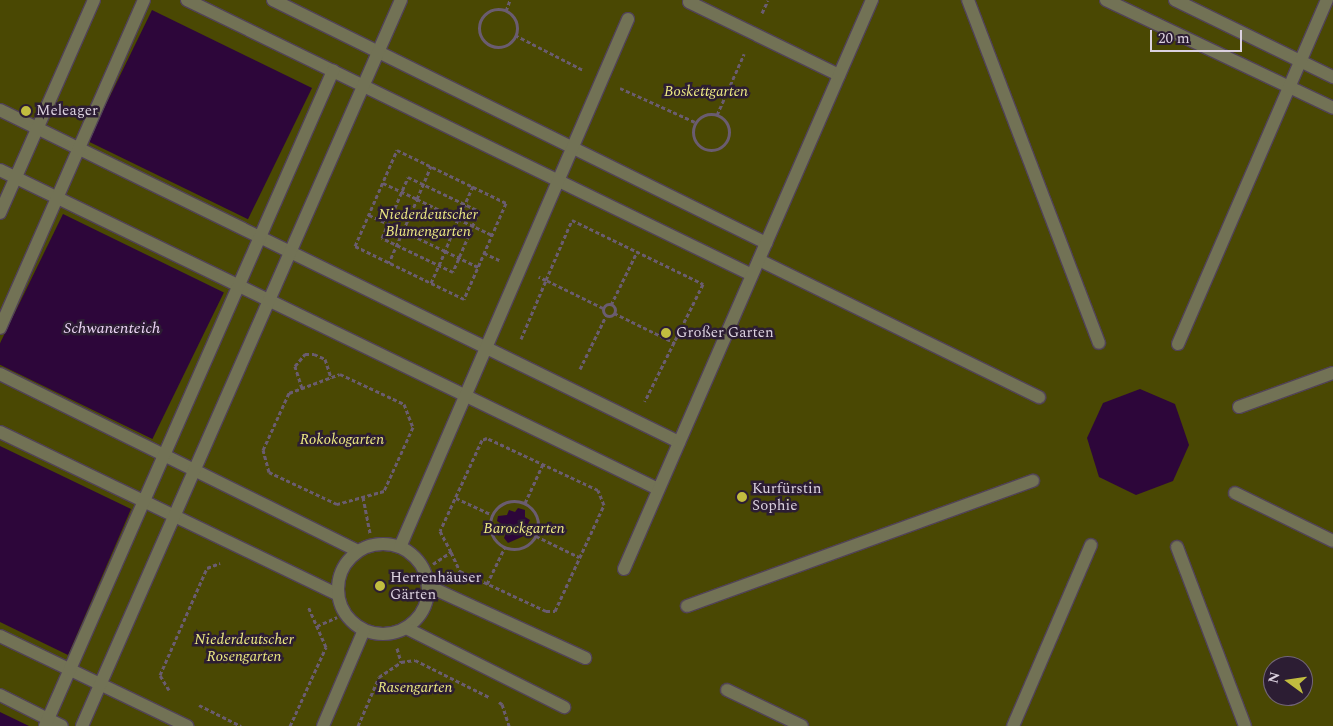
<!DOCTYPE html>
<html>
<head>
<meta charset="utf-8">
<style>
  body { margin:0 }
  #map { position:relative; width:1333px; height:726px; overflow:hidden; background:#37273d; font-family:Spectral,serif }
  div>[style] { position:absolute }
  .green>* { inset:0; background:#4a4803 }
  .water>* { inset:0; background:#2d063a; transform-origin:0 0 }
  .path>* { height:3px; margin-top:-1.5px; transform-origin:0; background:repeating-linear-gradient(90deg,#6a5c70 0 4px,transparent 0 6.5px) }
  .path>.ring { margin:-1.5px; padding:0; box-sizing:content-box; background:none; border:3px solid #6a5c70; border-radius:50% }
  .roads { filter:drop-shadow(1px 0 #514257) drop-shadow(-1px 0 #514257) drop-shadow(0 1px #514257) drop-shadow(0 -1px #514257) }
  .minor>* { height:12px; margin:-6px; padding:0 6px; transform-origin:6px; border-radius:6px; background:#727255 }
  .minor>.ring { margin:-6px; padding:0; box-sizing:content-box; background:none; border:12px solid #727255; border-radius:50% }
  .dots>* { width:14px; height:14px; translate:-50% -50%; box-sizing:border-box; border:2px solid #2c1d33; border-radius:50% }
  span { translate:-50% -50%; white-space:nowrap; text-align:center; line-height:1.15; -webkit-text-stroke:5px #2c1d33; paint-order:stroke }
  .park-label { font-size:15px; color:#ece982; font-style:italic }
  .poi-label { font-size:15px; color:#dbd1df }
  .left { translate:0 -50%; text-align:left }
  .water-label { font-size:16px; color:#eed7f8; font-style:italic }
  .north { position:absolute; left:1263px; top:656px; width:50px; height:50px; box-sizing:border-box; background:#2c1d33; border:1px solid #726578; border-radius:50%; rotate:284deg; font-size:14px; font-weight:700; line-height:20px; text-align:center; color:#dbd1df }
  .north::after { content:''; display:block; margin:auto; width:18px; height:22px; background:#c2bd3f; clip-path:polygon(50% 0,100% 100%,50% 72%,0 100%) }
  .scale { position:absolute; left:1150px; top:30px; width:92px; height:22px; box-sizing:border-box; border:2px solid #dbd1df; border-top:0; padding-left:6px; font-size:15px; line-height:18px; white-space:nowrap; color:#dbd1df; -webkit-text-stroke:4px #2c1d33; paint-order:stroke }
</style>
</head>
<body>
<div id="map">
  <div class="green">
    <div style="clip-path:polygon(evenodd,0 0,1333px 0,1333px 726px,0 726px,0 0,1273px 666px,1303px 666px,1303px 696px,1273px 696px,1273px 666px)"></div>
  </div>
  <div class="water">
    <div style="left:152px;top:10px;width:178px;height:146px;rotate:26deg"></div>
    <div style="left:63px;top:214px;width:179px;height:163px;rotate:26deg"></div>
    <div style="clip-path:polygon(1140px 389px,1175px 404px,1189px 445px,1173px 481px,1136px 495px,1099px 477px,1087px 438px,1103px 403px)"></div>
    <div style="clip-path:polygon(0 446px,131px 509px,68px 655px,0 622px)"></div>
    <div style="clip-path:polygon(518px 508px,525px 510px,525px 517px,530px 520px,528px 524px,533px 532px,508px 543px,504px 538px,506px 533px,500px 530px,503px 525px,497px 521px,498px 516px,507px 515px,509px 510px,515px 512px)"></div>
    <div style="clip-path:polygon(0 712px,29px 726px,0 726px)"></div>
  </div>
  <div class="path">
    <div class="ring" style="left:479px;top:9px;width:35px;height:35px"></div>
    <div style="left:506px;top:11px;width:12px;rotate:-70deg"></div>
    <div style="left:762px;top:13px;width:14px;rotate:-65deg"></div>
    <div style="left:515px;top:35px;width:76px;rotate:27.2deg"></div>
    <div style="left:620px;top:88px;width:82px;rotate:24.4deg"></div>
    <div class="ring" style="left:693px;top:114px;width:33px;height:33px"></div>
    <div style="left:717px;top:115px;width:67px;rotate:-66.1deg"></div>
    <div style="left:397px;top:150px;width:121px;rotate:25.9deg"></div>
    <div style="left:506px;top:203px;width:105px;rotate:113.6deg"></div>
    <div style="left:464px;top:299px;width:121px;rotate:-154.1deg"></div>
    <div style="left:355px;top:246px;width:105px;rotate:-66.4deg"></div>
    <div style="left:408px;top:177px;width:79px;rotate:25.6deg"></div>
    <div style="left:479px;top:211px;width:66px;rotate:113.1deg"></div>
    <div style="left:453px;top:272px;width:79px;rotate:-154.4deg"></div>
    <div style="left:382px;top:238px;width:66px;rotate:-66.9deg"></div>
    <div style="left:383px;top:183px;width:38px;rotate:25deg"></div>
    <div style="left:417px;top:199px;width:36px;rotate:-67deg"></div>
    <div style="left:473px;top:186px;width:36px;rotate:114deg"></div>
    <div style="left:458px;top:219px;width:38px;rotate:25deg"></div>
    <div style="left:417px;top:199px;width:46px;rotate:26deg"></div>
    <div style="left:458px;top:219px;width:35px;rotate:112deg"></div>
    <div style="left:445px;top:251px;width:47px;rotate:-154.5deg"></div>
    <div style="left:403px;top:231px;width:35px;rotate:-66deg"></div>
    <div style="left:369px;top:215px;width:38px;rotate:25deg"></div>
    <div style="left:403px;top:231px;width:35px;rotate:114deg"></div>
    <div style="left:484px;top:253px;width:17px;rotate:25deg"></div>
    <div style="left:431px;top:283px;width:35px;rotate:-66deg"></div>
    <div style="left:445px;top:251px;width:37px;rotate:26deg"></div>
    <div class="ring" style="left:603px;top:304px;width:9px;height:9px"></div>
    <div style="left:611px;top:305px;width:59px;rotate:-63.9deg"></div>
    <div style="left:603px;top:308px;width:64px;rotate:-153.8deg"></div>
    <div style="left:546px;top:280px;width:65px;rotate:-66.6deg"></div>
    <div style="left:572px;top:220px;width:146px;rotate:26deg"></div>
    <div style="left:703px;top:284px;width:131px;rotate:116.4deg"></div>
    <div style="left:614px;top:313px;width:68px;rotate:26.2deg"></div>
    <div style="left:521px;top:339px;width:64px;rotate:-67deg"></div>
    <div style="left:546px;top:280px;width:8px;rotate:-157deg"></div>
    <div style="left:580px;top:369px;width:59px;rotate:-63.9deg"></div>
    <div style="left:340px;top:374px;width:71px;rotate:25.1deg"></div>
    <div style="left:404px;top:404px;width:25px;rotate:69deg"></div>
    <div style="left:413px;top:427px;width:70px;rotate:114.4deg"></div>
    <div style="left:384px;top:491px;width:49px;rotate:164.5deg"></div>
    <div style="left:337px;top:504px;width:75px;rotate:-154.8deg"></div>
    <div style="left:269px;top:472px;width:23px;rotate:-105deg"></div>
    <div style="left:263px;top:450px;width:63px;rotate:-65.5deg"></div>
    <div style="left:289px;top:393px;width:54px;rotate:-20.4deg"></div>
    <div style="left:302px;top:388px;width:23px;rotate:-108deg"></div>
    <div style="left:295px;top:366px;width:16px;rotate:-50deg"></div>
    <div style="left:305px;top:354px;width:9px"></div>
    <div style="left:314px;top:354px;width:12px;rotate:24deg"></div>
    <div style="left:325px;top:359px;width:20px;rotate:72deg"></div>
    <div style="left:363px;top:497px;width:37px;rotate:79deg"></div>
    <div style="left:456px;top:498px;width:40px;rotate:25deg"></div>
    <div class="ring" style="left:490px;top:501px;width:45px;height:45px"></div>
    <div style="left:525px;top:503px;width:43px;rotate:-65.2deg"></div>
    <div style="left:536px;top:536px;width:48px;rotate:26deg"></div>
    <div style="left:433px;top:564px;width:22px;rotate:-34deg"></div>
    <div style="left:451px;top:552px;width:21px;rotate:65deg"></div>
    <div style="left:460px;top:571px;width:95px;rotate:24.9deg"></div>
    <div style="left:546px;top:611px;width:9px"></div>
    <div style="left:555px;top:611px;width:117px;rotate:-65.2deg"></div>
    <div style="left:604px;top:505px;width:16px;rotate:-112deg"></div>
    <div style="left:598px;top:490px;width:123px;rotate:-154.9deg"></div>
    <div style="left:487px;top:438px;width:5px;rotate:158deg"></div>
    <div style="left:482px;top:440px;width:100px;rotate:114.8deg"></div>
    <div style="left:440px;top:531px;width:24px;rotate:62deg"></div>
    <div style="left:487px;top:584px;width:41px;rotate:-64.1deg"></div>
    <div style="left:317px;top:626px;width:22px;rotate:-24deg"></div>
    <div style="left:397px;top:648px;width:15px;rotate:74deg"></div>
    <div style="left:169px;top:690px;width:17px;rotate:-121deg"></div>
    <div style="left:160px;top:675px;width:117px;rotate:-66.3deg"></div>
    <div style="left:207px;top:568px;width:14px;rotate:-21deg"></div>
    <div style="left:499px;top:702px;width:4px;rotate:34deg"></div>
    <div style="left:502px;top:704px;width:23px;rotate:72deg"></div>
    <div style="left:199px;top:705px;width:47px;rotate:26.6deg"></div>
    <div style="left:290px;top:726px;width:87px;rotate:-65.5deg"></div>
    <div style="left:326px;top:647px;width:45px;rotate:-113.7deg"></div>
    <div style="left:358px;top:726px;width:53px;rotate:-66.8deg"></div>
    <div style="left:379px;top:677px;width:27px;rotate:-34deg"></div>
    <div style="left:401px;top:662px;width:14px;rotate:-8deg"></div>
    <div style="left:415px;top:660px;width:83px;rotate:26.6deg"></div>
  </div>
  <div class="roads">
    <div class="minor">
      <div style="left:187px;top:0;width:628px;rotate:25.95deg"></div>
      <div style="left:273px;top:0;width:550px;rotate:26.24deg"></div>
      <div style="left:968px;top:0;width:367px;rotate:69.1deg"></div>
      <div style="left:1106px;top:0;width:251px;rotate:25.4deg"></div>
      <div style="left:1175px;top:0;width:176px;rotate:26deg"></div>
      <div style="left:689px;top:2px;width:167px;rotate:26deg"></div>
      <div style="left:0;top:110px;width:756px;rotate:26.06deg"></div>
      <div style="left:0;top:170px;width:731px;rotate:25.86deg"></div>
      <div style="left:0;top:213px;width:233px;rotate:-66.2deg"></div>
      <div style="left:759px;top:260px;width:312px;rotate:26.1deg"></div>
      <div style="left:0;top:328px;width:358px;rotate:-66.3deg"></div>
      <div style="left:1178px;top:344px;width:375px;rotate:-66.6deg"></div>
      <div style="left:0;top:374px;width:399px;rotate:26.3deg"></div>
      <div style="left:1239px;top:407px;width:100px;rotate:-19.9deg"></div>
      <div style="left:0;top:432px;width:375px;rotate:25.7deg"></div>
      <div style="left:1235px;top:493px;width:109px;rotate:26.1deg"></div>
      <div class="ring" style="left:338px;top:544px;width:78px;height:78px"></div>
      <div style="left:400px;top:547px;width:575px;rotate:-66.64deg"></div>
      <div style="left:1177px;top:547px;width:191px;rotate:69.2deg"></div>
      <div style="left:624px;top:569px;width:621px;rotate:-66.45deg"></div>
      <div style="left:428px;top:586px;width:173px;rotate:24.6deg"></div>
      <div style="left:687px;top:606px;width:368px;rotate:-19.9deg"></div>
      <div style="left:406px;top:628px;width:177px;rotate:26.6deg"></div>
      <div style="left:0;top:636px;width:208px;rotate:25.7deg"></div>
      <div style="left:727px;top:690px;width:83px;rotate:25.6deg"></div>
      <div style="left:0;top:695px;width:69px;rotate:26.6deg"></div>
      <div style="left:45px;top:726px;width:716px;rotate:-66.27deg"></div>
      <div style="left:82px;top:726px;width:793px;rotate:-66.28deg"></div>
      <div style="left:323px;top:726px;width:104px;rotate:-66.9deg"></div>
      <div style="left:1013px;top:726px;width:197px;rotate:-66.7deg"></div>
    </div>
  </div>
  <div class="dots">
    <div style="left:26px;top:111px;background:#c2bd3f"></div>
    <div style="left:666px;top:333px;background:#c2bd3f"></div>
    <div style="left:742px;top:497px;background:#c2bd3f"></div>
    <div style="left:380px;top:586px;background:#c2bd3f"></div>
  </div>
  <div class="park-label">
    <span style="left:706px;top:92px">Boskettgarten</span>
    <span style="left:428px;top:223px">Niederdeutscher<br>Blumengarten</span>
    <span style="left:342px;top:440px">Rokokogarten</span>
    <span style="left:524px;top:529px">Barockgarten</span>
    <span style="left:244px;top:648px">Niederdeutscher<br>Rosengarten</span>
    <span style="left:415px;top:688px">Rasengarten</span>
  </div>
  <div class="poi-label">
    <span class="left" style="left:36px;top:111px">Meleager</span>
    <span class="left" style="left:676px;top:333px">Großer Garten</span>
    <span class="left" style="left:752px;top:497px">Kurfürstin<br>Sophie</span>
    <span class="left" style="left:390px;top:586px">Herrenhäuser<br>Gärten</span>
  </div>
  <div class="water-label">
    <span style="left:112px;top:328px">Schwanenteich</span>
  </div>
  <div class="north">N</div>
  <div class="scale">20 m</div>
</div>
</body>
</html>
